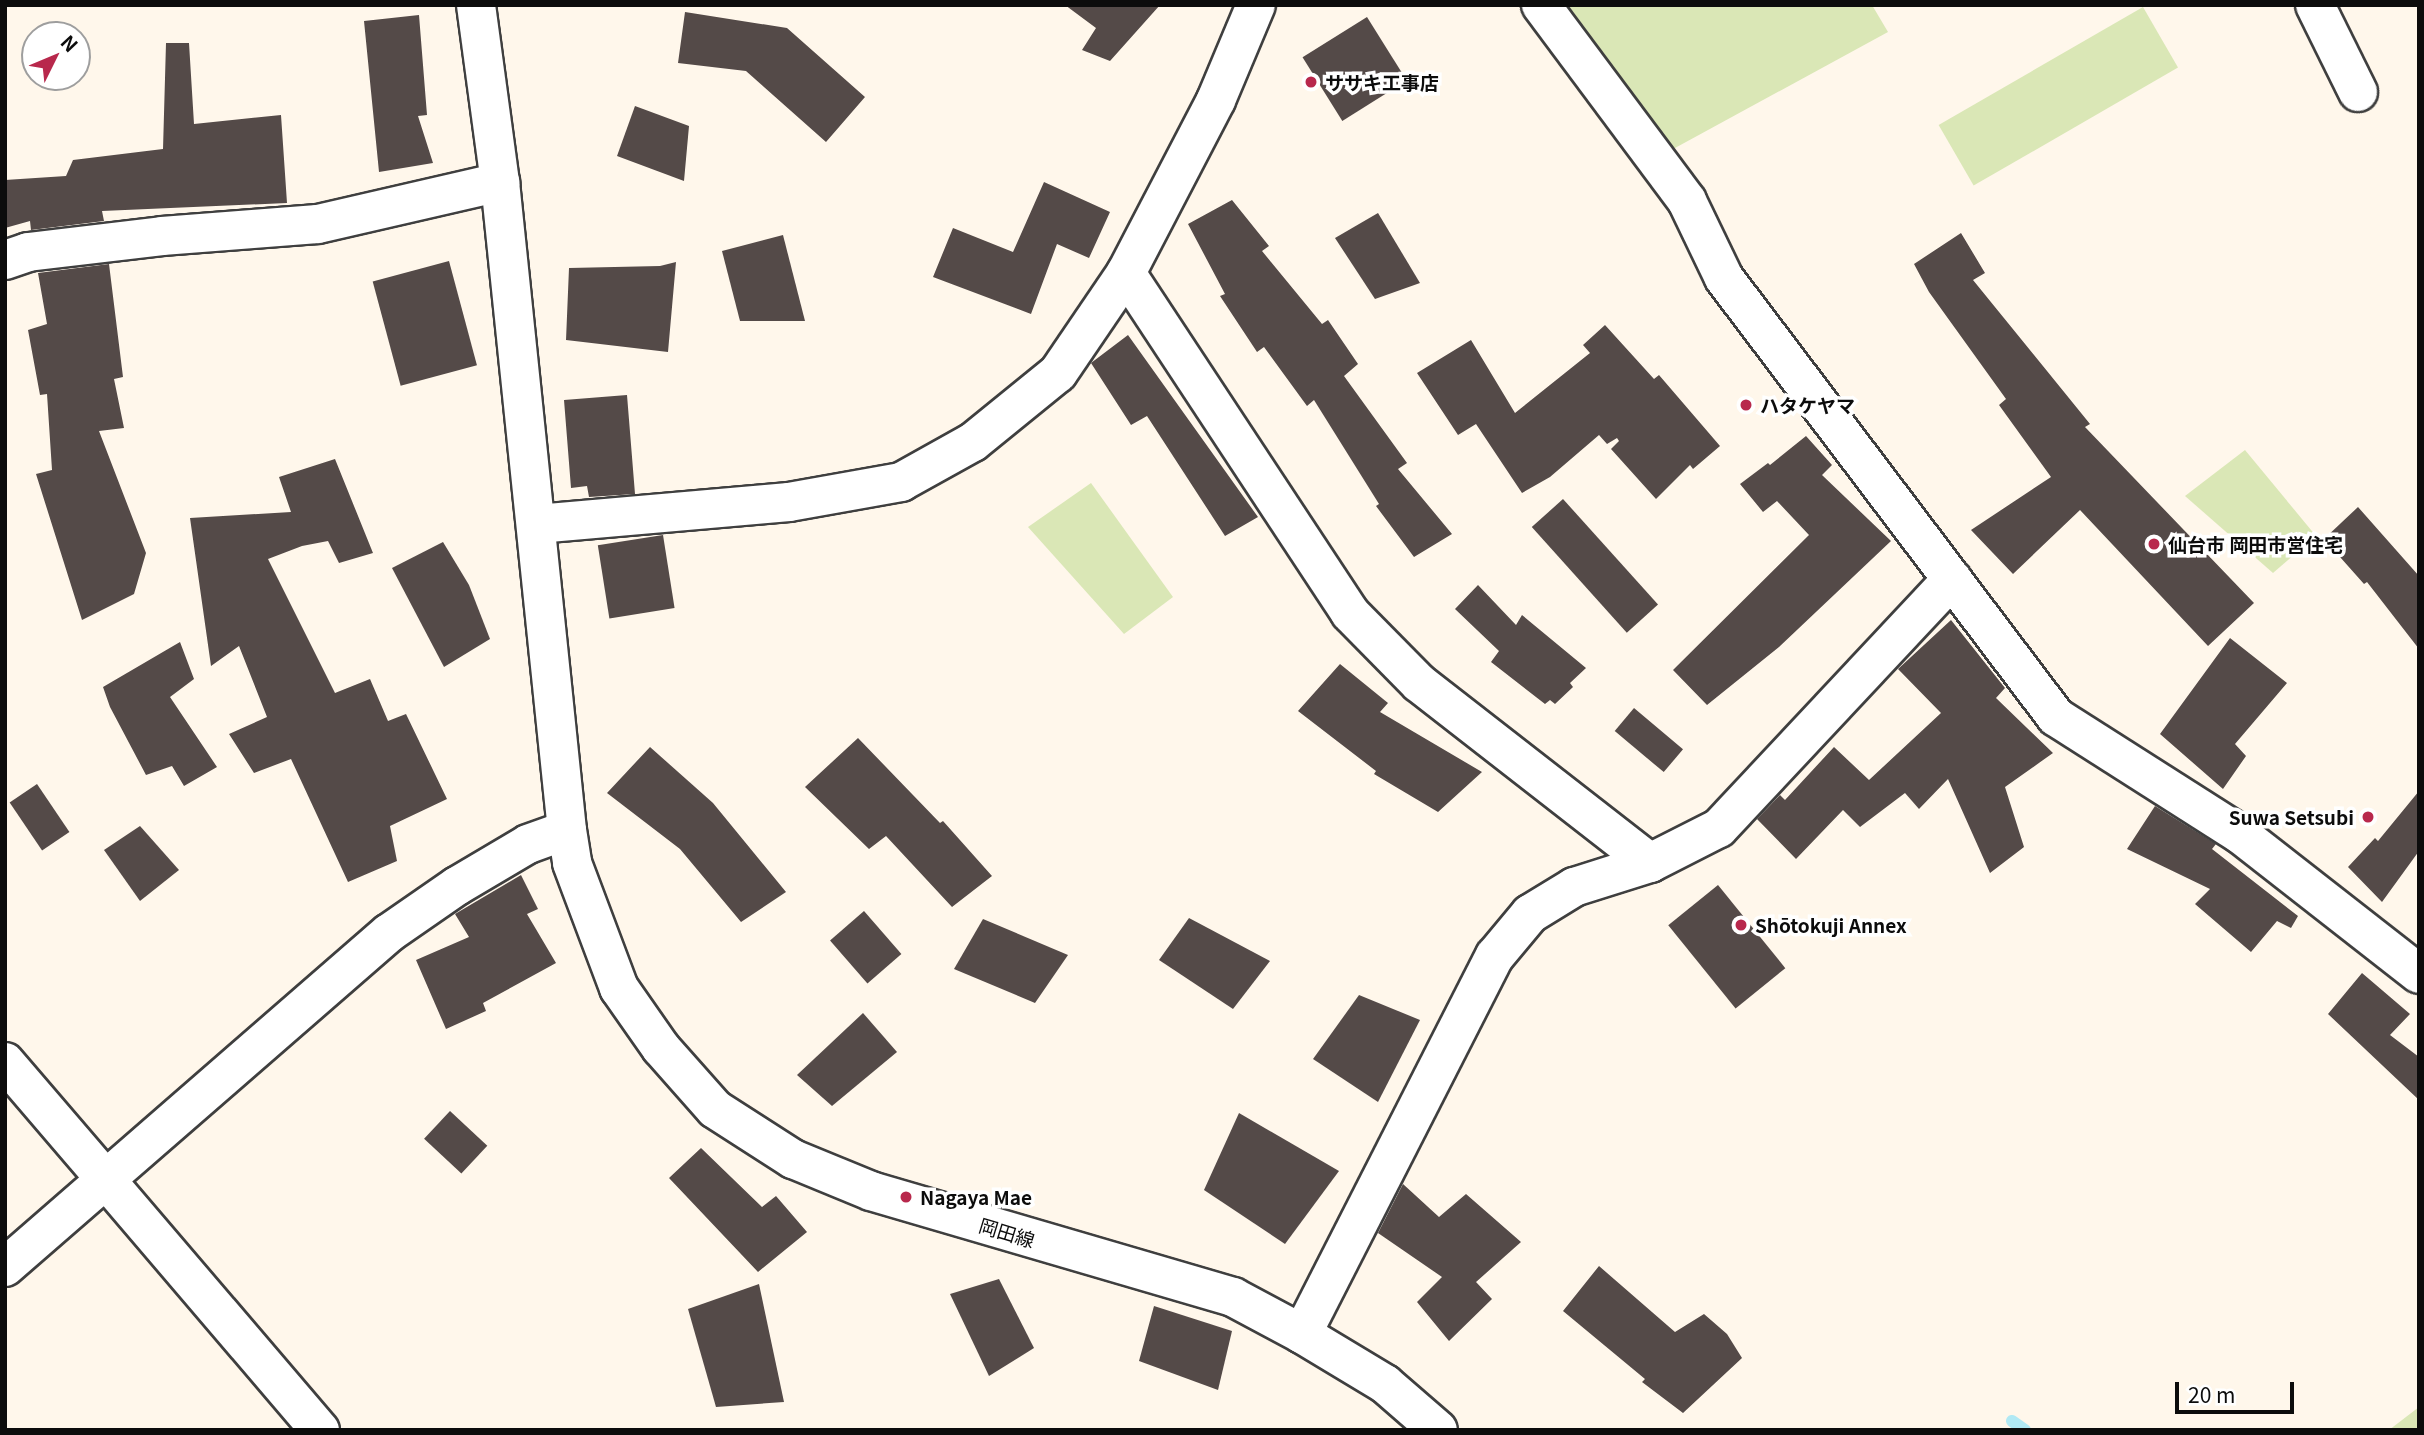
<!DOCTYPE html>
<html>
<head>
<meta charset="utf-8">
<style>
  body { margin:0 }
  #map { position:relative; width:2424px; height:1435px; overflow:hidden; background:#fff7eb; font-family:Georgia,"Noto Sans JP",serif }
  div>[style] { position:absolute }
  .green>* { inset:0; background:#dae7b6; transform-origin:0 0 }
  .stream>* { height:12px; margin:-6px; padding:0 6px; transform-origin:6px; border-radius:6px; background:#b1e9f4 }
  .building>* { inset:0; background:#544a48; transform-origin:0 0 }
  .roads { filter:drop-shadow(2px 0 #3f3f3f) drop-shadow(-2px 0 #3f3f3f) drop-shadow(0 2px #3f3f3f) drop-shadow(0 -2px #3f3f3f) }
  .minor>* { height:38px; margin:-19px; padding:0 19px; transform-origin:19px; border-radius:19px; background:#fff }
  .tertiary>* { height:38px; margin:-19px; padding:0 19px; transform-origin:19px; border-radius:19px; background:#fff }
  .dots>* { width:19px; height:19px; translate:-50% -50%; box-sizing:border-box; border:4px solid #fff; border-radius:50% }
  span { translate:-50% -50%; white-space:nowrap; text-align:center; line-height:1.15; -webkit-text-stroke:7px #fff; paint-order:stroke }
  .poi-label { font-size:19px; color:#0c0c0c; font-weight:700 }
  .left { translate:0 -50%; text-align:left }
  .right { translate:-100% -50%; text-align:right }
  .street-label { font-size:19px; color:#0c0c0c }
  .frame { position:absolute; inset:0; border:7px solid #0c0c0c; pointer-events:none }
  .north { position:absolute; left:21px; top:21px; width:70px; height:70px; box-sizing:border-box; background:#fff; border:2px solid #9e9e9e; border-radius:50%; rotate:47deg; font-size:19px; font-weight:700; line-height:28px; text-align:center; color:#0c0c0c }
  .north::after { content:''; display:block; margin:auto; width:24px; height:32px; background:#b8284c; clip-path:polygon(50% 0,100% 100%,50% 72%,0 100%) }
  .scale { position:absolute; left:2175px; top:1382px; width:119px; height:32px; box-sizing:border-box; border:4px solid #0c0c0c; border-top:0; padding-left:9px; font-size:21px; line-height:24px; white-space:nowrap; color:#0c0c0c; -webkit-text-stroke:5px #fff; paint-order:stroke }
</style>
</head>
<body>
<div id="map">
  <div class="green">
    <div style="clip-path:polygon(1571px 5px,1872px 5px,1888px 32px,1664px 154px,1556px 14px)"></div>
    <div style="left:2143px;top:7px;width:70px;height:236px;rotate:60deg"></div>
    <div style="clip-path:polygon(2245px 450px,2316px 536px,2273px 573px,2185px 496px)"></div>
    <div style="clip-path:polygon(1091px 483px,1173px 597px,1124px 634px,1028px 527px)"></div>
    <div style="clip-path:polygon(2419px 1407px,2419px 1430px,2389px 1430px)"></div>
  </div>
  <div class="stream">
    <div style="left:2012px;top:1421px;width:16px;rotate:35deg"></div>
  </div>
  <div class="building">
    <div style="clip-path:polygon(1065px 5px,1160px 5px,1110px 61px,1082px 50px,1096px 28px)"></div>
    <div style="clip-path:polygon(685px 12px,787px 28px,865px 97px,826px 142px,746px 71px,678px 63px)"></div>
    <div style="clip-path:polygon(419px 15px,427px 115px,418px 116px,433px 163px,379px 172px,364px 21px)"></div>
    <div style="left:1367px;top:17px;width:75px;height:76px;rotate:58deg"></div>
    <div style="clip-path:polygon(166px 43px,189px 43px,194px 124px,281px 115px,287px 203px,102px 211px,104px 221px,31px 230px,30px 221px,5px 228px,5px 180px,66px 176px,73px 160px,163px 149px)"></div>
    <div style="clip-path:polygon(635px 106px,689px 126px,684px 181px,617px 156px)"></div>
    <div style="clip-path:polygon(1044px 182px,1110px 212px,1089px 258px,1057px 244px,1031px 314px,933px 277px,953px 228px,1013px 252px)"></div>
    <div style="clip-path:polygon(1232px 200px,1269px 246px,1262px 251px,1322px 324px,1328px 320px,1358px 364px,1344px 376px,1407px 463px,1398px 469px,1452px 534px,1414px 557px,1376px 506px,1379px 504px,1314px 400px,1307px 406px,1264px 347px,1257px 352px,1220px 296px,1225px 294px,1188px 224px)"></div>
    <div style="clip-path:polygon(1378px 213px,1420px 283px,1375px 299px,1335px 238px)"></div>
    <div style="clip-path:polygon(1961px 233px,1985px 273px,1973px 280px,2090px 424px,2085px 427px,2254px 603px,2208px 646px,2080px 510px,2013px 574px,1971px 530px,2051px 477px,1999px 405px,2006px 399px,1929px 292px,1914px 264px)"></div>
    <div style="clip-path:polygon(783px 235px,805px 321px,740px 321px,722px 251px)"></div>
    <div style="left:449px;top:261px;width:108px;height:79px;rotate:75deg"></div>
    <div style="clip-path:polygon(676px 262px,668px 352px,566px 340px,569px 268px,660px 266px)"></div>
    <div style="clip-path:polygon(109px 264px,123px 377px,114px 379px,124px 428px,99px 431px,146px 553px,134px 594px,82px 620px,36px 474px,52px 470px,47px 394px,40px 395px,28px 330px,47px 324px,38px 273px)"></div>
    <div style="clip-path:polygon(1605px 325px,1654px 379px,1659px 375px,1720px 446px,1693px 469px,1690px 465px,1656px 499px,1611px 449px,1619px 441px,1617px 438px,1607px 444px,1599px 435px,1550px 477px,1522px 493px,1476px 424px,1458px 435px,1417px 373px,1471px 340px,1515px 413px,1590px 353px,1583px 345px)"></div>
    <div style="clip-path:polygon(1128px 335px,1258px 517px,1225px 536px,1147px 416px,1131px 425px,1091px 363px)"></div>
    <div style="clip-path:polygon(627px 395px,635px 494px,589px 497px,587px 486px,571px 488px,564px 400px)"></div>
    <div style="clip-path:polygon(1806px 436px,1832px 465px,1822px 475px,1891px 541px,1779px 647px,1707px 705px,1673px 670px,1809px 535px,1777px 501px,1763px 512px,1740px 484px,1768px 463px,1770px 465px)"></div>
    <div style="clip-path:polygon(335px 459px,373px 553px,339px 563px,328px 541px,302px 546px,268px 559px,335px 693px,370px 679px,388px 721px,406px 714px,447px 799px,390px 826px,397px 861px,348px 882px,291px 759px,254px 773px,229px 734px,267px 717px,239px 646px,211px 666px,190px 518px,291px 512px,279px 477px)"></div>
    <div style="left:1563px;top:499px;width:142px;height:42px;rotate:48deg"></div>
    <div style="clip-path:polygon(2358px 507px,2419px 576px,2419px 649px,2367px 582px,2364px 584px,2324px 539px)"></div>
    <div style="left:663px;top:535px;width:74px;height:66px;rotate:81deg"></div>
    <div style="clip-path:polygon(443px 542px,469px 585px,490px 639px,444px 667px,392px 568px)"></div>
    <div style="clip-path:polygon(1478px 585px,1516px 625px,1522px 615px,1586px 668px,1570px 683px,1573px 687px,1555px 704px,1550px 700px,1545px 704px,1491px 662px,1499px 651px,1455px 609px)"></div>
    <div style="clip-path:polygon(1951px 620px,2005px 688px,1996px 698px,2053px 753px,2005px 787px,2024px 847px,1990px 873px,1948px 779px,1919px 809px,1905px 793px,1860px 827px,1843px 810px,1796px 859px,1757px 819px,1780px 795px,1785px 800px,1834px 747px,1869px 780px,1941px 713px,1898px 669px)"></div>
    <div style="clip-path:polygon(2230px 638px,2287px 683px,2235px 744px,2246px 756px,2223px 789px,2160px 734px)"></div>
    <div style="clip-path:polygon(180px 642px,194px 679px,170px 697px,217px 767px,184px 786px,172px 766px,146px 775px,110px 707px,103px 687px)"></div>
    <div style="clip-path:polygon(1340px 664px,1388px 703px,1380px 712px,1482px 772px,1438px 812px,1374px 774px,1376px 771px,1298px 711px)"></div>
    <div style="left:1634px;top:708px;width:64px;height:30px;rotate:40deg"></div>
    <div style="clip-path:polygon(858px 738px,940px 823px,943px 821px,992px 876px,952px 907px,886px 836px,869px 849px,805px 787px)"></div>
    <div style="clip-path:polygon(650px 747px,713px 803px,786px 892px,741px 922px,680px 849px,607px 793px)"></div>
    <div style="left:37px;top:784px;width:58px;height:33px;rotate:56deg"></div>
    <div style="clip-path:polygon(2419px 791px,2419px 851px,2382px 902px,2348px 867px,2375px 838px,2378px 841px)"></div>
    <div style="clip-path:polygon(2155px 806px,2216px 844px,2212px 849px,2298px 916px,2291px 928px,2277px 921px,2251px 952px,2195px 904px,2210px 889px,2127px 849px)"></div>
    <div style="clip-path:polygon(140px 826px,179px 870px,140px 901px,104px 850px)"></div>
    <div style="clip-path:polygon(521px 875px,538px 909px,527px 914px,556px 963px,483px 1003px,486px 1011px,446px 1029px,416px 960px,469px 937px,455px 914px)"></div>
    <div style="left:1718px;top:885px;width:107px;height:64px;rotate:51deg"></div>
    <div style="left:864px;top:911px;width:57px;height:45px;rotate:49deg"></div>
    <div style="clip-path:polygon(1189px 918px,1270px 961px,1233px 1009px,1159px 960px)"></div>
    <div style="clip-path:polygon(983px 919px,1068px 955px,1035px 1003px,954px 969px)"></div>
    <div style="clip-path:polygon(2362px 973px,2410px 1014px,2390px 1035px,2419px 1057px,2419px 1100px,2328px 1014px)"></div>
    <div style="clip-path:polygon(1359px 995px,1420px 1020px,1378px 1102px,1313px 1059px)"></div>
    <div style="clip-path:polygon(863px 1013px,897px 1052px,832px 1106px,797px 1075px)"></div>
    <div style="left:450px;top:1111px;width:51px;height:38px;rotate:43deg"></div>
    <div style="clip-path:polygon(1239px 1113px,1339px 1171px,1285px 1244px,1204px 1190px)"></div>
    <div style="clip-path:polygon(701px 1148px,762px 1207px,776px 1196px,807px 1232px,758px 1272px,669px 1178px)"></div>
    <div style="clip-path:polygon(1403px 1184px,1439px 1217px,1466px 1194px,1521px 1242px,1476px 1282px,1492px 1299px,1449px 1341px,1417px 1302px,1442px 1277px,1378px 1233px)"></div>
    <div style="clip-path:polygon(1599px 1266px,1675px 1332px,1704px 1314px,1727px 1334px,1742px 1358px,1683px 1413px,1642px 1382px,1645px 1379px,1563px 1311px)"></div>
    <div style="clip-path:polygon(999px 1279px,1034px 1348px,989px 1376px,950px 1294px)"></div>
    <div style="clip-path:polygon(759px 1284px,784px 1402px,716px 1407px,688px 1309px)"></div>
    <div style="clip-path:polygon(1154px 1306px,1232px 1331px,1218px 1390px,1139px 1361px)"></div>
  </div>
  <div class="roads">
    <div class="minor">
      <div style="left:1541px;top:5px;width:244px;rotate:53.3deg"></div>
      <div style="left:1687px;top:201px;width:85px;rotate:64.3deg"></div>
      <div style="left:1724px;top:278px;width:550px;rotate:52.9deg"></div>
      <div style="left:2056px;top:717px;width:218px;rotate:32.5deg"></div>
      <div style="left:2240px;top:834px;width:227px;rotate:38deg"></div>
      <div style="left:2315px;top:5px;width:97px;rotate:63.7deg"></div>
      <div style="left:5px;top:260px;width:24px;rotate:-19deg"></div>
      <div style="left:28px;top:252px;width:135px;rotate:-6.8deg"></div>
      <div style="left:162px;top:236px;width:156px;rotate:-4.4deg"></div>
      <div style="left:318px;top:224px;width:187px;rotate:-13deg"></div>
      <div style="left:1126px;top:273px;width:407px;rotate:56.6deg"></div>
      <div style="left:1350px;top:613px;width:98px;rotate:45.4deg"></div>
      <div style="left:1419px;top:683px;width:293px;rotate:37.9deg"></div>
      <div style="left:1650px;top:863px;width:77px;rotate:-26.9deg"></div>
      <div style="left:1719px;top:828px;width:341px;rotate:-46.9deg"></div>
      <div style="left:537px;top:524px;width:253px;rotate:-5deg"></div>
      <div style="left:789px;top:502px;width:114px;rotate:-10.1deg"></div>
      <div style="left:901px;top:482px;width:82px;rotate:-29.1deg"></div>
      <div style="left:973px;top:442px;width:109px;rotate:-39.1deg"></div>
      <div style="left:1058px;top:373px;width:121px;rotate:-55.8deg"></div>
      <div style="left:1126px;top:273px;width:195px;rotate:-62.5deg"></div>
      <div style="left:1216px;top:100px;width:103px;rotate:-67.2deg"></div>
      <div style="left:107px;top:1181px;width:328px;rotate:49.5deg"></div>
      <div style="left:5px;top:1267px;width:509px;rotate:-41.02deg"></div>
      <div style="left:389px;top:933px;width:83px;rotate:-34.7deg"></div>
      <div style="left:457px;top:886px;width:82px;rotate:-30.6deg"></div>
      <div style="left:528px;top:844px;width:41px;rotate:-19.7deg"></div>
      <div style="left:1302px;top:1334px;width:424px;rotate:-63deg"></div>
      <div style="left:1495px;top:956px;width:55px;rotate:-50.2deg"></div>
      <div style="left:1530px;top:914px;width:52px;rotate:-31.5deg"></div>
      <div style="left:1574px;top:887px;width:80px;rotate:-17.5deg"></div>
    </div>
    <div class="tertiary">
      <div style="left:476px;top:5px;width:179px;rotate:82.3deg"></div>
      <div style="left:500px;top:182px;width:651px;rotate:84.1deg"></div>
      <div style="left:567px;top:830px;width:33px;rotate:81deg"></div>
      <div style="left:572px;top:863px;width:134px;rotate:69.4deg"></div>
      <div style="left:619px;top:988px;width:73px;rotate:55deg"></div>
      <div style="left:661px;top:1048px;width:81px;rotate:48.5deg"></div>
      <div style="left:715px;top:1109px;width:93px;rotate:32.7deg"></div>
      <div style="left:793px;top:1159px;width:84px;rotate:22.3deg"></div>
      <div style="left:871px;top:1191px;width:377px;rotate:16.3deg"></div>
      <div style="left:1233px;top:1297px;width:78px;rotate:28.2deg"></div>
      <div style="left:1302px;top:1334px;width:97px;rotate:31.1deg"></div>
      <div style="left:1385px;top:1384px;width:70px;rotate:41deg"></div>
      <div style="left:5px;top:1062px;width:157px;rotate:49.4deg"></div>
    </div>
  </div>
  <div class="dots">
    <div style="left:1311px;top:82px;background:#b8284c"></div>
    <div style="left:1746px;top:405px;background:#b8284c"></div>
    <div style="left:2154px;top:544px;background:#b8284c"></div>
    <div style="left:2368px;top:817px;background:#b8284c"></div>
    <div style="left:1741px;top:925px;background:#b8284c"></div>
    <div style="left:906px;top:1197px;background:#b8284c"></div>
  </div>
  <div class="poi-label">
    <span class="left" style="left:1325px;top:82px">ササキ工事店</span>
    <span class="left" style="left:1760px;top:405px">ハタケヤマ</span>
    <span class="left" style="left:2168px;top:544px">仙台市 岡田市営住宅</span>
    <span class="right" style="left:2354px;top:817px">Suwa Setsubi</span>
    <span class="left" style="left:1755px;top:925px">Shōtokuji Annex</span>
    <span class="left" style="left:920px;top:1197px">Nagaya Mae</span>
  </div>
  <div class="street-label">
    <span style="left:1007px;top:1232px;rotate:17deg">岡田線</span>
  </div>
  <div class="frame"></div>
  <div class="north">N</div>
  <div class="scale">20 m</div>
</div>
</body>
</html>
